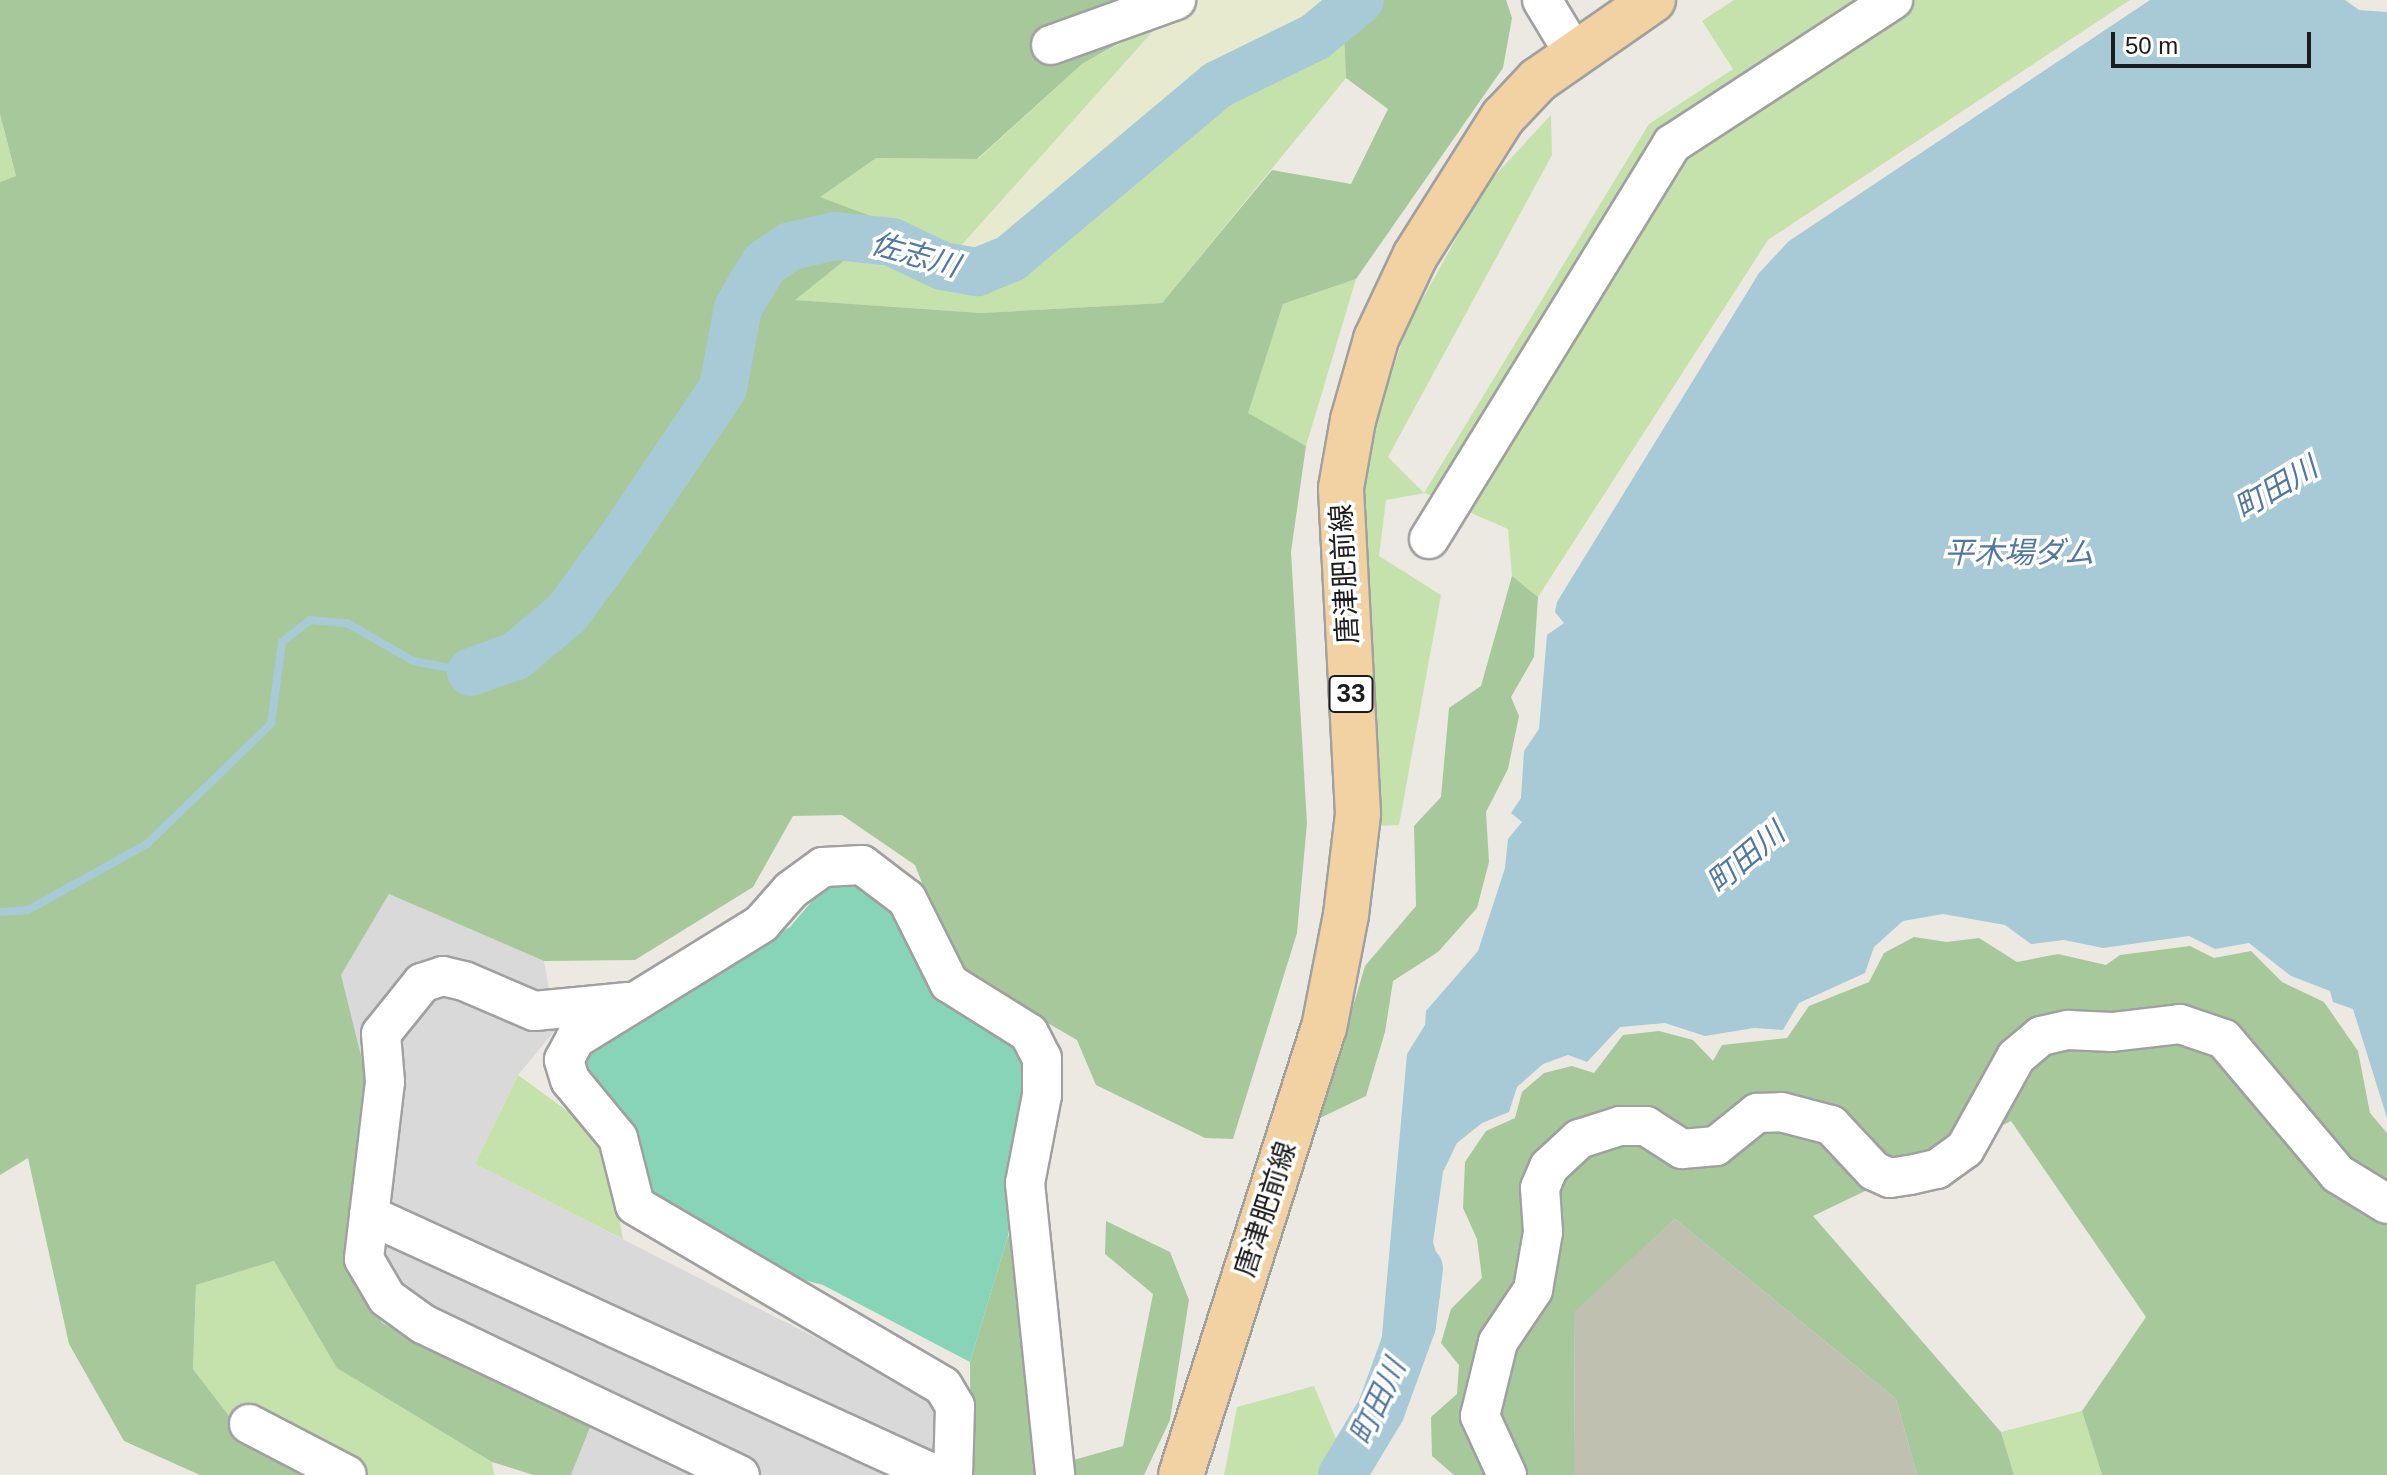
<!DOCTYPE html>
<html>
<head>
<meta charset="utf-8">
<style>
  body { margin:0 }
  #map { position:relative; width:2387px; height:1475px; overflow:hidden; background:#ece9e2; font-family:Helvetica,"Noto Sans JP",sans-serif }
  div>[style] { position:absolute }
  .residential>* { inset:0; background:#dad9d9 }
  .construction>* { inset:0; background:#bfc0af }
  .farmland>* { inset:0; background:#e7eacf }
  .grass>* { inset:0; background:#c5e2ad }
  .forest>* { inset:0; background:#a7c89b }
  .pitch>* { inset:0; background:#88d4b9 }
  .water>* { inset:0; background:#a7cad6 }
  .stream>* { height:8px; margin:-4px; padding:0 4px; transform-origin:4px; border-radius:4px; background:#a7cad6 }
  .river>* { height:48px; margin:-24px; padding:0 24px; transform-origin:24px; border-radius:24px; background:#a7cad6 }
  .roads { filter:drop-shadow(2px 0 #a0a0a0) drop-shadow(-2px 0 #a0a0a0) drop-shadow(0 2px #a0a0a0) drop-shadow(0 -2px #a0a0a0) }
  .minor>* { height:38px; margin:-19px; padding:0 19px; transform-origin:19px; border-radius:19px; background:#fff }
  .major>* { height:44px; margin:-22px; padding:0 22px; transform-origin:22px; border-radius:22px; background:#f2d2a2 }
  span { translate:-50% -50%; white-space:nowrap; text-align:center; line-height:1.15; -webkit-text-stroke:7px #fff; paint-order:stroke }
  .shield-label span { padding:2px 6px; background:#fff; border:2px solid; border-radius:6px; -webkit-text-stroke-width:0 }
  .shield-label { font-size:26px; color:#1c1c1c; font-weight:700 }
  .street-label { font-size:28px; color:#1c1c1c }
  .water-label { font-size:30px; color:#5277a1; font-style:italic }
  .scale { position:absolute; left:2111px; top:32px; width:200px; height:36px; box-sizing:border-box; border:4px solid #1c1c1c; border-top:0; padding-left:10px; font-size:24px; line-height:28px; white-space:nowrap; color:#1c1c1c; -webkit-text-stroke:6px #fff; paint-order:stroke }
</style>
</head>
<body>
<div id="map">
  <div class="residential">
    <div style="clip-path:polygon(389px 894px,544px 961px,556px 1029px,518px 1075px,475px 1164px,946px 1404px,966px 1475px,571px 1475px,591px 1425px,382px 1323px,351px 1259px,341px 975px)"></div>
  </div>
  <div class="construction">
    <div style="clip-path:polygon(1675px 1219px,1896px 1399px,1917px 1475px,1575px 1475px,1574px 1311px)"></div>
  </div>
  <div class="farmland">
    <div style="clip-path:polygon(1196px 0,1315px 0,1336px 12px,1206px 76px,994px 254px,958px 249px,1162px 21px)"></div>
  </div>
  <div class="grass">
    <div style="clip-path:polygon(1734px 0,2130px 0,1768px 240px,1538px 597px,1512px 576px,1508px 529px,1425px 493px,1386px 500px,1379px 556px,1441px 595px,1399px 825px,1376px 826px,1361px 556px,1365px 456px,1406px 329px,1485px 186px,1551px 115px,1552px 155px,1388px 457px,1424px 493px,1649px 124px,1733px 69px,1702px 21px)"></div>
    <div style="clip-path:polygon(1162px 21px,958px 249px,819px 197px,875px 158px,978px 159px,1082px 64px)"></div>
    <div style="clip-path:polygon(1344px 34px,1346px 78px,1162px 303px,981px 313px,793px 300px,845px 260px,942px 266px,979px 286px,1220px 95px)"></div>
    <div style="clip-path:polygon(0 114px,16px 176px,0 182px)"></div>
    <div style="clip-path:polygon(1356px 279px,1306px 446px,1247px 414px,1283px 304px)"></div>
    <div style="clip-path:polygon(518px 1075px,604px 1138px,623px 1239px,475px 1164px)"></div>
    <div style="clip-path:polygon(274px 1261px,338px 1368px,492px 1462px,494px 1475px,318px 1475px,246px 1438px,193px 1369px,196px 1285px)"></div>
    <div style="clip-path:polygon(1314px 1386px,1351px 1475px,1224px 1475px,1237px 1407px)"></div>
    <div style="clip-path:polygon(2082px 1411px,2102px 1475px,2014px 1475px,2001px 1432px)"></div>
  </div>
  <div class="forest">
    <div style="clip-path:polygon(0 0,1196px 0,1082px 64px,977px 159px,876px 158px,820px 197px,958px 249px,950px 272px,845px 260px,795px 300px,981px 313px,1162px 303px,1272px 170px,1351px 184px,1388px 109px,1346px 78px,1344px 34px,1365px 0,1506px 0,1512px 18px,1503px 68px,1356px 279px,1283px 304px,1248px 413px,1306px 446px,1291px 552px,1307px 823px,1297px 933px,1233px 1139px,1205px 1138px,1096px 1085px,1077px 1040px,956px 970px,915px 865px,842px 815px,793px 816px,753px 887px,635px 960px,544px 961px,389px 894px,341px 975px,370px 1092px,351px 1259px,382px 1323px,591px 1425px,571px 1475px,534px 1475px,492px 1462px,337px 1368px,274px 1261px,196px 1285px,193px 1369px,246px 1438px,318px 1475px,200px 1475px,124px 1441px,69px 1344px,28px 1158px,0 1175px,0 182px,16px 176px,0 114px)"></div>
    <div style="clip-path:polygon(1512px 576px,1538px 597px,1534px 657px,1511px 697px,1519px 716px,1508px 769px,1486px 812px,1489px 862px,1477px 908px,1438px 952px,1393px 981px,1385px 1032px,1366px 1096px,1320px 1118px,1365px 966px,1416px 906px,1414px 826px,1441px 797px,1449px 708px,1481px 686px)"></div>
    <div style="clip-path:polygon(1914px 937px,1947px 942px,1979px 938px,2017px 962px,2058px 954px,2106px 965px,2120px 955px,2190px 946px,2214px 958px,2251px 951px,2282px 982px,2324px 1002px,2358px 1051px,2370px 1113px,2387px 1133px,2387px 1475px,2102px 1475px,2082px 1411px,2146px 1317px,2011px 1121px,1813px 1216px,2001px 1432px,2014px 1475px,1917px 1475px,1896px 1399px,1675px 1219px,1574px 1312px,1575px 1475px,1454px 1475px,1432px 1456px,1431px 1417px,1457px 1394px,1459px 1365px,1441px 1343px,1451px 1309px,1482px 1278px,1477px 1239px,1463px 1208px,1465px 1162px,1486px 1131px,1515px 1118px,1522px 1092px,1544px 1073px,1572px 1066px,1594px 1073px,1623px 1035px,1659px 1031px,1693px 1040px,1713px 1061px,1722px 1045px,1787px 1038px,1809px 1006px,1869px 982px,1884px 953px)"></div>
    <div style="clip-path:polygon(1106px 1221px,1170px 1252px,1189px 1300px,1170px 1420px,1144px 1475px,971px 1475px,970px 1362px,1008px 1236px,1026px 1247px,1042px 1469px,1123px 1446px,1153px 1294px,1105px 1254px)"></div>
  </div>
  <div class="pitch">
    <div style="clip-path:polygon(871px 879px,905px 914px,943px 996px,1026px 1057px,1008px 1236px,970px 1362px,823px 1285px,789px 1276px,654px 1196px,635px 1136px,584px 1071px,580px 1046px,790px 927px,824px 887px)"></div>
  </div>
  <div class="water">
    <div style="clip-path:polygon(2150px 0,2345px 0,2359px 10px,2387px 12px,2387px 1118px,2353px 1009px,2333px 1002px,2330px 991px,2291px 976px,2249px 943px,2215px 949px,2189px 936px,2103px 948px,2064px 940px,2031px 944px,2005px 925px,1943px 914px,1903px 921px,1874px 947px,1865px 973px,1799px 1003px,1783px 1030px,1754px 1028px,1705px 1036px,1665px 1023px,1620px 1027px,1587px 1062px,1568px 1055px,1543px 1064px,1517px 1087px,1509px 1112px,1482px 1123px,1457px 1143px,1443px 1172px,1433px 1242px,1441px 1269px,1440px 1298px,1417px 1334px,1391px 1323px,1381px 1346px,1407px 1054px,1425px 1025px,1426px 1011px,1478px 951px,1505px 868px,1508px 839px,1522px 822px,1511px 813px,1521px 798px,1524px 751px,1539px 729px,1547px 635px,1564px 623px,1555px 612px,1557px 602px,1759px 273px,1789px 241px)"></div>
  </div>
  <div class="stream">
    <div style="left:0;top:912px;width:28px;rotate:-4deg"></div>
    <div style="left:28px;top:910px;width:136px;rotate:-29deg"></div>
    <div style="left:147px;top:844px;width:173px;rotate:-44.1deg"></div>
    <div style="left:271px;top:724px;width:83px;rotate:-82.4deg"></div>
    <div style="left:282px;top:642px;width:36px;rotate:-38deg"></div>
    <div style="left:310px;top:620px;width:37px;rotate:5deg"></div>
    <div style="left:347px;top:623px;width:76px;rotate:29.9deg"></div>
    <div style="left:413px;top:661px;width:59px;rotate:10.7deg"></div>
  </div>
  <div class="river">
    <div style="left:471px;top:672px;width:48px;rotate:-19.6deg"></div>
    <div style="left:516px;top:656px;width:67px;rotate:-40.1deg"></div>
    <div style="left:567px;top:613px;width:93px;rotate:-53.7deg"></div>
    <div style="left:622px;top:538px;width:181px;rotate:-56deg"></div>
    <div style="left:723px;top:388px;width:81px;rotate:-79.4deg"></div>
    <div style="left:738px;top:308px;width:51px;rotate:-59.4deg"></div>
    <div style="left:764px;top:264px;width:32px;rotate:-34deg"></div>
    <div style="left:791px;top:246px;width:45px;rotate:-12.8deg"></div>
    <div style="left:835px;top:236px;width:57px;rotate:6deg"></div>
    <div style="left:892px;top:242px;width:55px;rotate:25.6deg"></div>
    <div style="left:942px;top:266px;width:36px;rotate:10deg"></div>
    <div style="left:977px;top:272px;width:37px;rotate:-22deg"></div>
    <div style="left:1011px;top:258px;width:269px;rotate:-40deg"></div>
    <div style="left:1217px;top:85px;width:109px;rotate:-26.1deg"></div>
    <div style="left:1315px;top:37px;width:58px;rotate:-39.4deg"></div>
    <div style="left:1342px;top:1475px;width:76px;rotate:-59deg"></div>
    <div style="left:1381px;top:1410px;width:90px;rotate:-70deg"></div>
    <div style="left:1412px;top:1325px;width:57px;rotate:-83deg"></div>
  </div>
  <div class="roads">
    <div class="minor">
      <div style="left:1542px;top:0;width:62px;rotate:58.9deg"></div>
      <div style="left:1051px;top:45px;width:133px;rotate:-19.8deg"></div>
      <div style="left:1429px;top:539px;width:464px;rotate:-58.4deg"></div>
      <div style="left:1672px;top:144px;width:264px;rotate:-33.1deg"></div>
      <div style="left:628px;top:1002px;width:94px;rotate:174.5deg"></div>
      <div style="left:534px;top:1011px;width:76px;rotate:-156.8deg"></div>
      <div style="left:464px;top:981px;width:22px;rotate:-167deg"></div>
      <div style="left:443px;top:976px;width:22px;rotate:162deg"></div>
      <div style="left:422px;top:983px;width:65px;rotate:128.8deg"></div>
      <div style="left:381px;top:1034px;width:48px;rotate:85.2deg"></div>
      <div style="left:385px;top:1082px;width:178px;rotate:96.8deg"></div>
      <div style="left:364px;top:1259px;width:45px;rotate:59.5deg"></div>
      <div style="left:387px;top:1298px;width:44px;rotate:35.8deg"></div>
      <div style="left:423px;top:1324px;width:351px;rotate:25.5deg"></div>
      <div style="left:369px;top:1215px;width:624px;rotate:24.63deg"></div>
      <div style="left:249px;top:1424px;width:110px;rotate:27.5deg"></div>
      <div style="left:953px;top:1475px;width:69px;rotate:-88.3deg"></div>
      <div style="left:955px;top:1406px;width:23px;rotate:-121deg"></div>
      <div style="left:943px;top:1386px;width:357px;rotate:-149.6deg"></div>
      <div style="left:635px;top:1205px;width:69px;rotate:-104.2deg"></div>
      <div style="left:618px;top:1138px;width:75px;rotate:-129.6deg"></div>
      <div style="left:570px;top:1080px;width:21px;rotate:-107deg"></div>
      <div style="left:564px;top:1060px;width:24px;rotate:-62deg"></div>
      <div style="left:575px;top:1039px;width:219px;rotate:-31.7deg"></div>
      <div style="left:761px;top:924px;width:45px;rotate:-48.6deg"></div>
      <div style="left:791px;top:890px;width:39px;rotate:-36deg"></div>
      <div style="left:823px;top:867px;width:39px;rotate:-3deg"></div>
      <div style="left:862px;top:865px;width:56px;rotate:37.1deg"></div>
      <div style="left:907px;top:899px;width:94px;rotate:63.4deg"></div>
      <div style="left:949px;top:983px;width:94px;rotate:32deg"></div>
      <div style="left:1029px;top:1033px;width:28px;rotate:63deg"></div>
      <div style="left:1042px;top:1058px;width:37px;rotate:90deg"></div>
      <div style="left:1042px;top:1095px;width:90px;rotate:100.9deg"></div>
      <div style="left:1025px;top:1183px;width:294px;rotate:84.1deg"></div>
      <div style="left:1507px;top:1475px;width:65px;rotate:-114.6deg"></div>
      <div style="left:1480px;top:1416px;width:76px;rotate:-76.3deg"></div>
      <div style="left:1498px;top:1342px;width:63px;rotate:-56.1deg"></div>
      <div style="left:1533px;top:1290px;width:59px;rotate:-80.2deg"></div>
      <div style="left:1543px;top:1232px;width:44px;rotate:-93.9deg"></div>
      <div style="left:1540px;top:1188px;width:23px;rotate:-67deg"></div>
      <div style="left:1549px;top:1167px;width:41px;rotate:-43deg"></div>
      <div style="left:1579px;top:1139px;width:43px;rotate:-17.6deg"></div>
      <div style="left:1620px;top:1126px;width:26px"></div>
      <div style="left:1646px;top:1126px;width:43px;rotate:32.6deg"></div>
      <div style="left:1682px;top:1149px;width:34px;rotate:-5deg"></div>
      <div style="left:1716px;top:1146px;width:53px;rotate:-38.8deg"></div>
      <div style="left:1757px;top:1113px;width:24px;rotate:-2deg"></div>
      <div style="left:1781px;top:1112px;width:52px;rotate:14.6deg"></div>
      <div style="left:1831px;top:1125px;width:63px;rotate:46.9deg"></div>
      <div style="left:1874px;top:1171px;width:17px;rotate:24deg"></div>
      <div style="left:1890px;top:1178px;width:20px;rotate:-9deg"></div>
      <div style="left:1910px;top:1175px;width:28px;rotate:-13deg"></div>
      <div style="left:1937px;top:1169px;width:34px;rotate:-36deg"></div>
      <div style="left:1965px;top:1149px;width:105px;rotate:-61deg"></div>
      <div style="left:2016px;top:1057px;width:33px;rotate:-40deg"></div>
      <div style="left:2041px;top:1036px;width:28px;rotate:-13deg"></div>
      <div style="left:2068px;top:1030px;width:44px;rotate:2.6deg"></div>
      <div style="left:2112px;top:1032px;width:68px;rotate:-6.7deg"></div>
      <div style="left:2180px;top:1024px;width:46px;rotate:18.8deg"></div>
      <div style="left:2224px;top:1039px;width:177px;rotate:49.8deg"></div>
      <div style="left:2338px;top:1174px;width:57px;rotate:31.5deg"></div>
    </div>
    <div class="major">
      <div style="left:1181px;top:1475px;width:469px;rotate:-72.3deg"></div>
      <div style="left:1324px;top:1028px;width:115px;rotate:-79deg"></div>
      <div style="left:1346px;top:915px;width:102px;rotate:-83.2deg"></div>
      <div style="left:1358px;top:814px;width:326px;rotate:-93deg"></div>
      <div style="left:1341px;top:488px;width:69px;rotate:-80deg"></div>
      <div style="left:1353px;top:420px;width:84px;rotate:-74.1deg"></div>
      <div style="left:1376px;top:339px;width:92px;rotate:-64.8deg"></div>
      <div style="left:1415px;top:256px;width:165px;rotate:-57.7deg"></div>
      <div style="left:1503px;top:117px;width:51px;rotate:-46.6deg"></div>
      <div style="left:1538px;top:80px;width:140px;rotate:-34.8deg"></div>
    </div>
  </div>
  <div class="shield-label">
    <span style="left:1351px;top:694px">33</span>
  </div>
  <div class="street-label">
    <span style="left:1345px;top:574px;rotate:-93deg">唐津肥前線</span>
    <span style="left:1266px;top:1209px;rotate:-72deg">唐津肥前線</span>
  </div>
  <div class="water-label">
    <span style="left:915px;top:255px;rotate:16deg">佐志川</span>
    <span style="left:2276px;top:488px;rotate:-31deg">町田川</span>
    <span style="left:2019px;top:553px">平木場ダム</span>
    <span style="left:1746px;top:858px;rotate:-40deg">町田川</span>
    <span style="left:1378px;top:1402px;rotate:-65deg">町田川</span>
  </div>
  <div class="scale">50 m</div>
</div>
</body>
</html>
